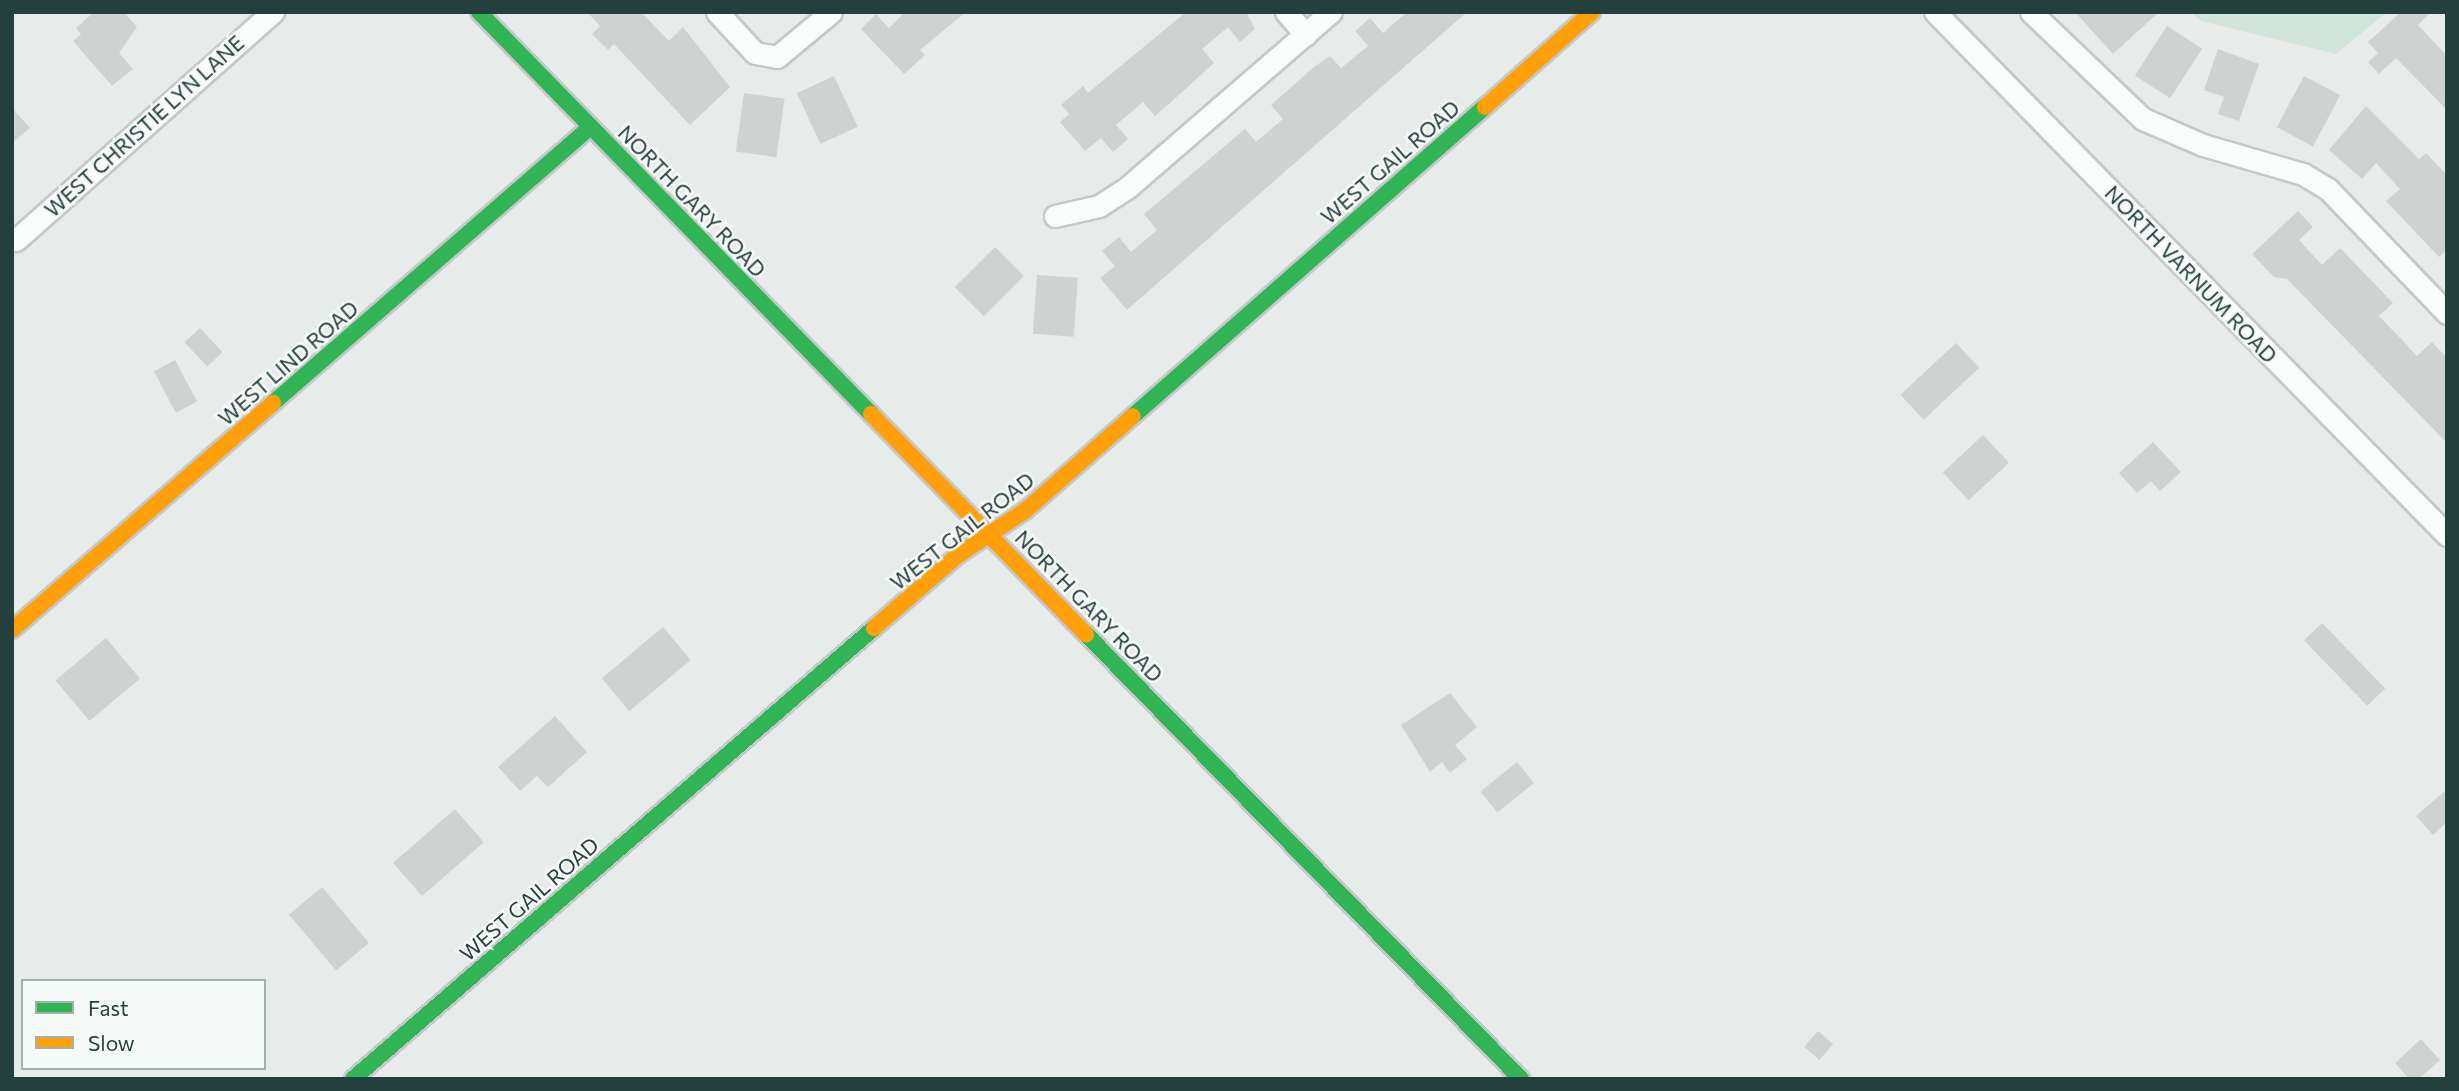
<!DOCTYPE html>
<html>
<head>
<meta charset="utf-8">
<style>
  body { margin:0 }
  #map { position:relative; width:2459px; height:1091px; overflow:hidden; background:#e7eceb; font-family:Commissioner,sans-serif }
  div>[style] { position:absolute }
  .green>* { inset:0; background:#d1e5da }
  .building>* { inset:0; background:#ced3d2; transform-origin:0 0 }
  .roads { filter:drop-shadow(2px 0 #c4c9c8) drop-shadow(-2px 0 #c4c9c8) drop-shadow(0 2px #c4c9c8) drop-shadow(0 -2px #c4c9c8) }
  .street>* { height:21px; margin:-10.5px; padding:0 10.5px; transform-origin:10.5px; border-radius:10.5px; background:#fbfcfc }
  .fast>* { height:16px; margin:-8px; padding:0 8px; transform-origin:8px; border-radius:8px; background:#30b455 }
  .slow>* { height:16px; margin:-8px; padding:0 8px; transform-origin:8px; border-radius:8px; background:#ff9f0a }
  span { translate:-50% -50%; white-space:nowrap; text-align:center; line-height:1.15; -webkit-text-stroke:5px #f6faf9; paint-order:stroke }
  .street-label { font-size:21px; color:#24403d }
  .frame { position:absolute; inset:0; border:14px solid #24403d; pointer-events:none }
  .legend { position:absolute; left:21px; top:979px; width:245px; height:91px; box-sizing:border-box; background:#f6faf9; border:2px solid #a2b0ae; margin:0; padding:9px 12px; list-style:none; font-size:21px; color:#24403d }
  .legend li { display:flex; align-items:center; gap:14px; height:35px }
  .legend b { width:35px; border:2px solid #a2b0ae }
</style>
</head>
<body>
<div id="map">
  <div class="green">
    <div style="clip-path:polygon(2191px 12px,2387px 12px,2336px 54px,2201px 21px)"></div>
  </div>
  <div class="building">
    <div style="clip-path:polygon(94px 12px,124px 12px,137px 27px,119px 53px,133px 69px,112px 86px,73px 41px,81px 34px,76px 28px)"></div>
    <div style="clip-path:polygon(587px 12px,641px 12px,669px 41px,683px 27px,730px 87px,690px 125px,614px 44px,608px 50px,592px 34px,600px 26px)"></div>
    <div style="clip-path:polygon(905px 12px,966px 12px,920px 50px,925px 55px,904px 74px,861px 29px,876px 14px,889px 28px)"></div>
    <div style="clip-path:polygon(1186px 12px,1246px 12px,1255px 29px,1240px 42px,1228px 27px,1202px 49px,1214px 63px,1170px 103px,1155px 116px,1143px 102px,1116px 125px,1128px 139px,1113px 152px,1101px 138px,1085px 151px,1060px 122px,1069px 114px,1061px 105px,1083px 86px,1088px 93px)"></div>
    <div style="clip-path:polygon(1407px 12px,1467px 12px,1127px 310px,1100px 278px,1115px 266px,1102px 251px,1119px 237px,1131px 252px,1157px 230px,1144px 214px,1245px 129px,1256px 142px,1283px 119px,1271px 105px,1314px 67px,1330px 56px,1341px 68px,1368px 46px,1355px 31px,1370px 18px,1383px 33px)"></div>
    <div style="clip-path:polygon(2075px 12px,2159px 12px,2113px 54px)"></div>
    <div style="clip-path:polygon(2401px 12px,2431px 12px,2418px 25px,2447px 56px,2447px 110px,2396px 58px,2379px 74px,2368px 62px,2378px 53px,2368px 42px)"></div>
    <div style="left:2167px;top:26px;width:42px;height:59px;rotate:33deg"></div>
    <div style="clip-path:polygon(2218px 49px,2259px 64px,2239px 121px,2218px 114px,2224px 97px,2204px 90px)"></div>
    <div style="left:834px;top:76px;width:56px;height:41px;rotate:65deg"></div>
    <div style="left:2304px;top:76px;width:41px;height:58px;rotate:28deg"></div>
    <div style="left:744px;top:93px;width:41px;height:59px;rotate:8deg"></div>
    <div style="clip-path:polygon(2366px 106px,2419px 159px,2426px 153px,2447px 175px,2447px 250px,2439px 257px,2386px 201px,2400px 189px,2376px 163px,2362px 179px,2329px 150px)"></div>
    <div style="clip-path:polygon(12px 108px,30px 128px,12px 143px)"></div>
    <div style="clip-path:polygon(2298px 211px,2313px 227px,2299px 240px,2322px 265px,2340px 248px,2393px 303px,2379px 316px,2404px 342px,2417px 356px,2432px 342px,2447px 358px,2447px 443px,2287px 279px,2274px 277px,2252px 254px)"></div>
    <div style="left:995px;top:247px;width:41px;height:57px;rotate:45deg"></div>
    <div style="left:1037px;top:275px;width:41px;height:59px;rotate:4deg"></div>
    <div style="left:200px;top:328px;width:33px;height:21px;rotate:47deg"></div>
    <div style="left:1956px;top:343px;width:34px;height:76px;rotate:47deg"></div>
    <div style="left:175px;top:360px;width:47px;height:24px;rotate:62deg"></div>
    <div style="left:1983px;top:435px;width:38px;height:55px;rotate:47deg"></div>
    <div style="clip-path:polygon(2153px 442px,2181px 472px,2160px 491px,2151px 481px,2137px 493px,2119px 473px)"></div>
    <div style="left:2322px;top:623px;width:91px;height:25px;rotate:46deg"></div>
    <div style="left:663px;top:627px;width:43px;height:80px;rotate:50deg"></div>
    <div style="left:106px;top:638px;width:53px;height:66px;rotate:50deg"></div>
    <div style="clip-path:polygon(1450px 693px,1477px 727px,1455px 745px,1467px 759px,1450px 773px,1442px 762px,1430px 772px,1401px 725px)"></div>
    <div style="clip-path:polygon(555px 716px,587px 752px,548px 787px,537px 776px,520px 791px,498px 767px)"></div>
    <div style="left:1517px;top:762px;width:27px;height:47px;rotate:51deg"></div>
    <div style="clip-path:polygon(2447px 789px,2447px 822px,2433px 835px,2416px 816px)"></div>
    <div style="left:455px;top:809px;width:44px;height:82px;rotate:49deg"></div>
    <div style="left:322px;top:887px;width:73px;height:43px;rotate:50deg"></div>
    <div style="left:1818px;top:1031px;width:20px;height:21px;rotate:41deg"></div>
    <div style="clip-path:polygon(2421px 1039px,2440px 1060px,2419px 1079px,2409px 1079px,2395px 1063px)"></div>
  </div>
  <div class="roads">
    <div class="street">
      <div style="left:717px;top:12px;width:56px;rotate:47.2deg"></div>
      <div style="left:755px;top:53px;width:22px;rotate:10deg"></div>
      <div style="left:777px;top:57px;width:70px;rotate:-39.8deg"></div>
      <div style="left:1286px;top:12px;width:30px;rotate:49deg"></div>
      <div style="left:1935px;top:12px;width:732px;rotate:45.61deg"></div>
      <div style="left:2031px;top:12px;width:155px;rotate:43.7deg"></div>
      <div style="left:2143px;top:119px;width:65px;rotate:23.4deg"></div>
      <div style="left:2203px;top:145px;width:104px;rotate:16.2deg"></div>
      <div style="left:2303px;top:174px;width:29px;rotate:31deg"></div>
      <div style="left:2328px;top:189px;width:172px;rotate:46.2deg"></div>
      <div style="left:1055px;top:216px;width:45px;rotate:-12.8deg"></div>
      <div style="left:1099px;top:206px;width:35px;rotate:-33deg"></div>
      <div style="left:1128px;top:187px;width:268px;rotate:-40.8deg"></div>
      <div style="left:16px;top:240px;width:344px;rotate:-41.6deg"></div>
    </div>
    <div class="fast">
      <div style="left:479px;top:12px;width:561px;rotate:45.72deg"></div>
      <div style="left:273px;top:403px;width:421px;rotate:-41deg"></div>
      <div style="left:1133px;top:416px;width:468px;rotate:-41.3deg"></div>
      <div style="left:1086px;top:634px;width:622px;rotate:45.65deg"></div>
      <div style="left:353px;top:1079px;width:689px;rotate:-40.88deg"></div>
    </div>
    <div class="slow">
      <div style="left:1485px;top:107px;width:143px;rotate:-41.6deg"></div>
      <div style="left:871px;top:414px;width:308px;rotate:45.7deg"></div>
      <div style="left:874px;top:628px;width:111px;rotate:-41deg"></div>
      <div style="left:958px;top:555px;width:82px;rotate:-33.5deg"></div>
      <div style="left:1026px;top:510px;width:142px;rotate:-41.3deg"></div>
      <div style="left:12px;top:630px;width:346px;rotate:-41deg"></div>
    </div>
  </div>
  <div class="street-label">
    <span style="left:144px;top:126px;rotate:-42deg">WEST CHRISTIE LYN LANE</span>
    <span style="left:1390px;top:162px;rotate:-41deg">WEST GAIL ROAD</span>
    <span style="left:692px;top:201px;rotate:46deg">NORTH GARY ROAD</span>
    <span style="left:2191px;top:274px;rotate:46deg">NORTH VARNUM ROAD</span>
    <span style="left:288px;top:363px;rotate:-41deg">WEST LIND ROAD</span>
    <span style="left:962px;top:531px;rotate:-38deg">WEST GAIL ROAD</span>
    <span style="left:1089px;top:606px;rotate:46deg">NORTH GARY ROAD</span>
    <span style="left:529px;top:899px;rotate:-41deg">WEST GAIL ROAD</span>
  </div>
  <div class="frame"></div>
  <ul class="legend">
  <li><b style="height:9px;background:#30b455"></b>Fast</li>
  <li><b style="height:9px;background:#ff9f0a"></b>Slow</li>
  </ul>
</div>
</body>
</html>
